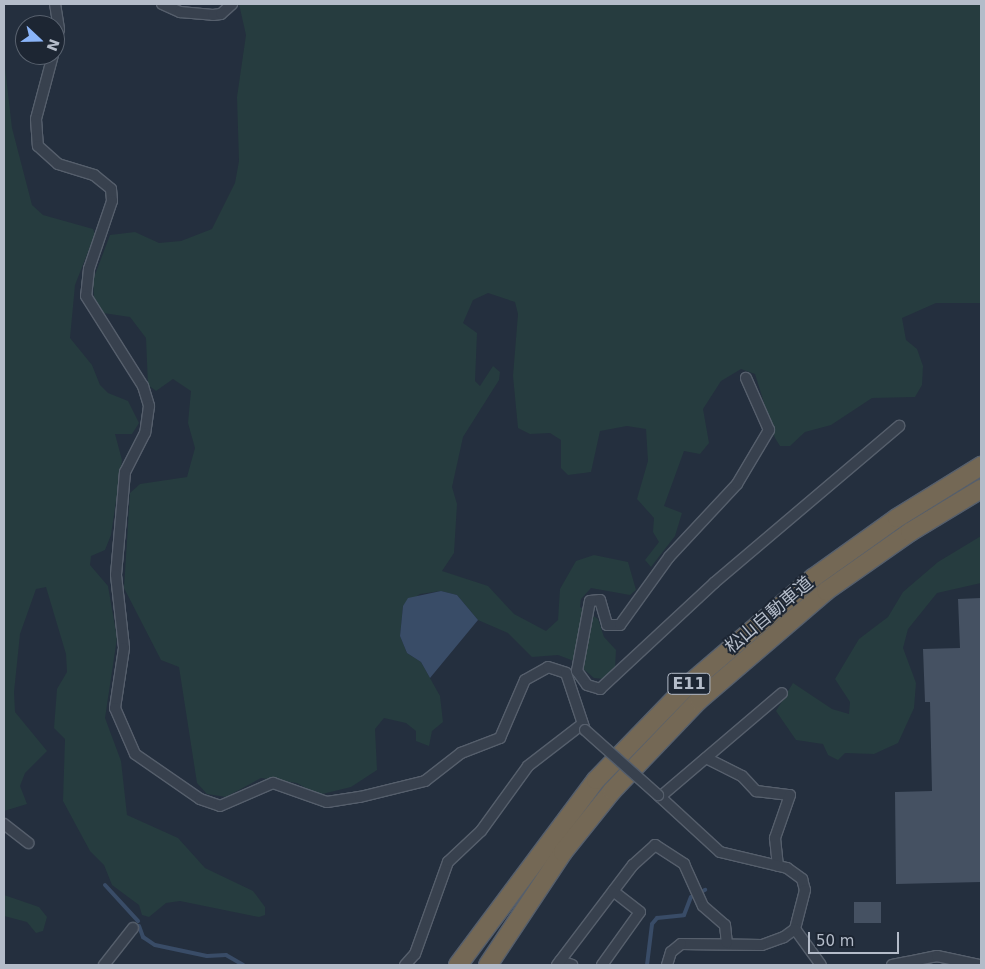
<!DOCTYPE html>
<html>
<head>
<meta charset="utf-8">
<style>
  body { margin:0 }
  #map { position:relative; width:985px; height:969px; overflow:hidden; background:#242f3e; font-family:"DejaVu Sans","Noto Sans JP",sans-serif }
  div>[style] { position:absolute }
  .green>* { inset:0; background:#263c3f }
  .water>* { inset:0; background:#394c67 }
  .stream>* { height:4px; margin:-2px; padding:0 2px; transform-origin:2px; border-radius:2px; background:#394c67 }
  .building>* { inset:0; background:#455162; transform-origin:0 0 }
  .roads { filter:drop-shadow(1px 0 #565f6c) drop-shadow(-1px 0 #565f6c) drop-shadow(0 1px #565f6c) drop-shadow(0 -1px #565f6c) }
  .street>* { height:10px; margin:-5px; padding:0 5px; transform-origin:5px; border-radius:5px; background:#38414e }
  .highway>* { height:18px; margin:-9px; padding:0 9px; transform-origin:9px; border-radius:9px; background:#746855 }
  .bridges { filter:drop-shadow(1px 0 #565f6c) drop-shadow(-1px 0 #565f6c) drop-shadow(0 1px #565f6c) drop-shadow(0 -1px #565f6c) }
  .street-bridge>* { height:10px; margin:-5px; padding:0 5px; transform-origin:5px; border-radius:5px; background:#38414e }
  span { translate:-50% -50%; white-space:nowrap; text-align:center; line-height:1.15; -webkit-text-stroke:4px #1d2633; paint-order:stroke }
  .shield-label span { padding:1px 4px; background:#1d2633; border:1px solid; border-radius:4px; -webkit-text-stroke-width:0 }
  .shield-label { font-size:16px; color:#b4bcc9; font-weight:700 }
  .street-label { font-size:18px; color:#b4bcc9 }
  .frame { position:absolute; inset:0; border:5px solid #b4bcc9; pointer-events:none }
  .north { position:absolute; left:15px; top:15px; width:50px; height:50px; box-sizing:border-box; background:#1d2633; border:1px solid #59626f; border-radius:50%; rotate:111deg; font-size:14px; font-weight:700; line-height:20px; text-align:center; color:#b4bcc9 }
  .north::after { content:''; display:block; margin:auto; width:18px; height:22px; background:#8ab4f8; clip-path:polygon(50% 0,100% 100%,50% 72%,0 100%) }
  .scale { position:absolute; left:808px; top:932px; width:91px; height:22px; box-sizing:border-box; border:2px solid #b4bcc9; border-top:0; padding-left:6px; font-size:15px; line-height:18px; white-space:nowrap; color:#b4bcc9; -webkit-text-stroke:4px #1d2633; paint-order:stroke }
</style>
</head>
<body>
<div id="map">
  <div class="green">
    <div style="clip-path:polygon(239px 4px,981px 4px,981px 303px,936px 303px,902px 318px,906px 340px,917px 349px,923px 366px,922px 385px,915px 397px,872px 398px,831px 425px,805px 432px,790px 446px,780px 446px,775px 438px,755px 374px,741px 369px,721px 381px,703px 409px,709px 443px,700px 454px,684px 451px,664px 506px,682px 513px,675px 536px,651px 567px,645px 560px,659px 542px,653px 532px,654px 518px,637px 499px,648px 461px,646px 429px,627px 426px,600px 431px,591px 472px,568px 475px,561px 468px,561px 440px,550px 433px,530px 434px,518px 428px,513px 376px,518px 314px,515px 302px,488px 293px,473px 300px,463px 323px,477px 333px,475px 381px,480px 386px,493px 366px,500px 372px,499px 380px,463px 437px,452px 487px,457px 504px,454px 553px,442px 571px,488px 586px,514px 614px,546px 631px,558px 620px,560px 589px,576px 561px,594px 555px,628px 562px,636px 590px,630px 595px,591px 588px,581px 599px,580px 607px,598px 619px,604px 637px,616px 650px,615px 668px,605px 679px,594px 678px,574px 661px,558px 655px,532px 657px,508px 633px,478px 620px,457px 595px,441px 591px,420px 594px,403px 606px,400px 636px,407px 653px,421px 662px,440px 696px,443px 722px,432px 731px,429px 746px,416px 741px,416px 731px,406px 723px,384px 718px,375px 729px,377px 770px,351px 787px,318px 795px,297px 783px,261px 778px,226px 797px,207px 794px,197px 783px,179px 667px,161px 660px,124px 588px,130px 493px,140px 484px,187px 477px,195px 448px,188px 423px,191px 391px,173px 379px,156px 391px,148px 385px,146px 338px,130px 317px,103px 313px,94px 297px,93px 280px,110px 235px,135px 232px,159px 243px,181px 241px,212px 229px,235px 183px,239px 161px,237px 97px,246px 35px)"></div>
    <div style="clip-path:polygon(4px 59px,12px 128px,32px 205px,43px 215px,93px 229px,95px 234px,75px 285px,70px 338px,92px 365px,100px 385px,108px 393px,128px 401px,139px 423px,132px 434px,115px 434px,122px 460px,111px 535px,105px 550px,91px 556px,90px 565px,108px 586px,117px 638px,105px 718px,121px 761px,127px 815px,178px 838px,205px 868px,253px 891px,265px 907px,265px 915px,259px 917px,180px 901px,166px 903px,149px 917px,142px 915px,139px 905px,112px 885px,104px 865px,90px 851px,63px 801px,65px 739px,54px 728px,57px 689px,67px 672px,66px 654px,46px 587px,36px 589px,20px 634px,14px 692px,15px 712px,47px 751px,25px 773px,20px 786px,27px 804px,4px 811px)"></div>
    <div style="clip-path:polygon(981px 536px,981px 583px,937px 593px,908px 629px,903px 648px,916px 683px,914px 708px,898px 743px,874px 754px,845px 753px,838px 760px,828px 755px,823px 744px,796px 740px,776px 711px,793px 683px,832px 709px,849px 714px,850px 702px,835px 679px,859px 639px,888px 617px,903px 592px,938px 562px)"></div>
    <div style="clip-path:polygon(4px 895px,39px 907px,47px 917px,43px 931px,36px 933px,27px 922px,4px 916px)"></div>
  </div>
  <div class="water">
    <div style="clip-path:polygon(441px 591px,457px 595px,478px 620px,430px 678px,421px 662px,407px 653px,400px 636px,403px 606px,408px 598px)"></div>
  </div>
  <div class="stream">
    <div style="left:105px;top:885px;width:49px;rotate:47.5deg"></div>
    <div style="left:139px;top:926px;width:12px;rotate:70deg"></div>
    <div style="left:143px;top:937px;width:14px;rotate:34deg"></div>
    <div style="left:155px;top:945px;width:53px;rotate:11.9deg"></div>
    <div style="left:207px;top:956px;width:19px;rotate:-3deg"></div>
    <div style="left:226px;top:955px;width:20px;rotate:30deg"></div>
    <div style="left:647px;top:965px;width:41px;rotate:-83deg"></div>
    <div style="left:652px;top:924px;width:8px;rotate:-50deg"></div>
    <div style="left:657px;top:918px;width:27px;rotate:-6deg"></div>
    <div style="left:684px;top:915px;width:19px;rotate:-69deg"></div>
    <div style="left:691px;top:897px;width:16px;rotate:-27deg"></div>
  </div>
  <div class="building">
    <div style="clip-path:polygon(981px 598px,981px 882px,896px 884px,895px 792px,932px 791px,930px 702px,925px 702px,923px 649px,960px 648px,958px 599px)"></div>
    <div style="left:854px;top:902px;width:27px;height:21px"></div>
  </div>
  <div class="roads">
    <div class="street">
      <div style="left:162px;top:4px;width:20px;rotate:24deg"></div>
      <div style="left:180px;top:12px;width:33px;rotate:5deg"></div>
      <div style="left:213px;top:15px;width:8px;rotate:-7deg"></div>
      <div style="left:221px;top:14px;width:15px;rotate:-42deg"></div>
      <div style="left:55px;top:49px;width:20px;rotate:-79deg"></div>
      <div style="left:59px;top:29px;width:25px;rotate:-99deg"></div>
      <div style="left:53px;top:55px;width:66px;rotate:104.9deg"></div>
      <div style="left:36px;top:119px;width:27px;rotate:86deg"></div>
      <div style="left:38px;top:146px;width:27px;rotate:42deg"></div>
      <div style="left:58px;top:164px;width:38px;rotate:17deg"></div>
      <div style="left:94px;top:175px;width:22px;rotate:39deg"></div>
      <div style="left:111px;top:189px;width:12px;rotate:85deg"></div>
      <div style="left:112px;top:201px;width:72px;rotate:108.7deg"></div>
      <div style="left:89px;top:269px;width:27px;rotate:96deg"></div>
      <div style="left:86px;top:296px;width:107px;rotate:57.7deg"></div>
      <div style="left:143px;top:386px;width:21px;rotate:73deg"></div>
      <div style="left:149px;top:406px;width:27px;rotate:98deg"></div>
      <div style="left:145px;top:433px;width:44px;rotate:117.1deg"></div>
      <div style="left:125px;top:472px;width:103px;rotate:95deg"></div>
      <div style="left:116px;top:575px;width:73px;rotate:83.7deg"></div>
      <div style="left:124px;top:648px;width:61px;rotate:98.5deg"></div>
      <div style="left:115px;top:708px;width:50px;rotate:66.5deg"></div>
      <div style="left:135px;top:754px;width:79px;rotate:34.7deg"></div>
      <div style="left:200px;top:799px;width:21px;rotate:19deg"></div>
      <div style="left:220px;top:806px;width:58px;rotate:-23.5deg"></div>
      <div style="left:273px;top:783px;width:57px;rotate:19.4deg"></div>
      <div style="left:327px;top:802px;width:33px;rotate:-9deg"></div>
      <div style="left:360px;top:797px;width:67px;rotate:-13.8deg"></div>
      <div style="left:425px;top:781px;width:46px;rotate:-37.9deg"></div>
      <div style="left:461px;top:753px;width:42px;rotate:-21deg"></div>
      <div style="left:500px;top:738px;width:63px;rotate:-66.7deg"></div>
      <div style="left:525px;top:680px;width:26px;rotate:-29deg"></div>
      <div style="left:548px;top:667px;width:19px;rotate:18deg"></div>
      <div style="left:566px;top:673px;width:60px;rotate:71.6deg"></div>
      <div style="left:577px;top:671px;width:17px;rotate:54deg"></div>
      <div style="left:587px;top:685px;width:14px;rotate:17deg"></div>
      <div style="left:600px;top:689px;width:156px;rotate:-42.9deg"></div>
      <div style="left:714px;top:583px;width:243px;rotate:-40.3deg"></div>
      <div style="left:577px;top:671px;width:71px;rotate:-79.5deg"></div>
      <div style="left:590px;top:601px;width:10px;rotate:-6deg"></div>
      <div style="left:600px;top:600px;width:26px;rotate:74deg"></div>
      <div style="left:607px;top:625px;width:13px"></div>
      <div style="left:620px;top:625px;width:84px;rotate:-54.2deg"></div>
      <div style="left:669px;top:557px;width:100px;rotate:-47deg"></div>
      <div style="left:737px;top:484px;width:63px;rotate:-59.3deg"></div>
      <div style="left:769px;top:430px;width:57px;rotate:-113.9deg"></div>
      <div style="left:706px;top:758px;width:40px;rotate:26.6deg"></div>
      <div style="left:742px;top:776px;width:21px;rotate:47deg"></div>
      <div style="left:756px;top:791px;width:34px;rotate:7deg"></div>
      <div style="left:790px;top:795px;width:46px;rotate:109.2deg"></div>
      <div style="left:775px;top:838px;width:28px;rotate:84deg"></div>
      <div style="left:658px;top:795px;width:84px;rotate:42.6deg"></div>
      <div style="left:720px;top:852px;width:69px;rotate:13.4deg"></div>
      <div style="left:787px;top:868px;width:19px;rotate:36deg"></div>
      <div style="left:802px;top:879px;width:11px;rotate:75deg"></div>
      <div style="left:805px;top:890px;width:40px;rotate:104.4deg"></div>
      <div style="left:795px;top:929px;width:14px;rotate:144deg"></div>
      <div style="left:784px;top:937px;width:23px;rotate:160deg"></div>
      <div style="left:762px;top:945px;width:81px;rotate:-179.3deg"></div>
      <div style="left:681px;top:944px;width:13px;rotate:141deg"></div>
      <div style="left:671px;top:952px;width:14px;rotate:107deg"></div>
      <div style="left:660px;top:797px;width:160px;rotate:-40.4deg"></div>
      <div style="left:4px;top:824px;width:31px;rotate:38deg"></div>
      <div style="left:795px;top:929px;width:44px;rotate:54.2deg"></div>
      <div style="left:560px;top:961px;width:13px;rotate:18deg"></div>
      <div style="left:104px;top:965px;width:47px;rotate:-51.9deg"></div>
      <div style="left:405px;top:965px;width:15px;rotate:-48deg"></div>
      <div style="left:415px;top:954px;width:98px;rotate:-70.3deg"></div>
      <div style="left:448px;top:862px;width:45px;rotate:-43.2deg"></div>
      <div style="left:481px;top:831px;width:80px;rotate:-54.1deg"></div>
      <div style="left:528px;top:766px;width:67px;rotate:-37.7deg"></div>
      <div style="left:557px;top:965px;width:126px;rotate:-52.8deg"></div>
      <div style="left:633px;top:865px;width:30px;rotate:-42deg"></div>
      <div style="left:655px;top:845px;width:35px;rotate:33deg"></div>
      <div style="left:684px;top:864px;width:46px;rotate:65.7deg"></div>
      <div style="left:703px;top:906px;width:29px;rotate:41deg"></div>
      <div style="left:725px;top:925px;width:18px;rotate:84deg"></div>
      <div style="left:602px;top:965px;width:65px;rotate:-54.4deg"></div>
      <div style="left:640px;top:912px;width:34px;rotate:-142deg"></div>
      <div style="left:892px;top:965px;width:46px;rotate:-11.3deg"></div>
      <div style="left:937px;top:956px;width:43px;rotate:12.1deg"></div>
    </div>
    <div class="highway">
      <div style="left:458px;top:965px;width:231px;rotate:-53.3deg"></div>
      <div style="left:596px;top:780px;width:131px;rotate:-45.9deg"></div>
      <div style="left:687px;top:686px;width:166px;rotate:-40.6deg"></div>
      <div style="left:813px;top:578px;width:103px;rotate:-35.5deg"></div>
      <div style="left:897px;top:518px;width:99px;rotate:-31.8deg"></div>
      <div style="left:488px;top:965px;width:136px;rotate:-56.4deg"></div>
      <div style="left:563px;top:852px;width:78px;rotate:-51.2deg"></div>
      <div style="left:612px;top:791px;width:126px;rotate:-46.3deg"></div>
      <div style="left:699px;top:700px;width:167px;rotate:-40.6deg"></div>
      <div style="left:826px;top:591px;width:103px;rotate:-35.1deg"></div>
      <div style="left:910px;top:532px;width:83px;rotate:-31.2deg"></div>
    </div>
  </div>
  <div class="bridges">
    <div class="street-bridge">
      <div style="left:585px;top:730px;width:98px;rotate:41.7deg"></div>
    </div>
  </div>
  <div class="shield-label">
    <span style="left:689px;top:684px">E11</span>
  </div>
  <div class="street-label">
    <span style="left:769px;top:615px;rotate:-40deg">松山自動車道</span>
  </div>
  <div class="frame"></div>
  <div class="north">N</div>
  <div class="scale">50 m</div>
</div>
</body>
</html>
